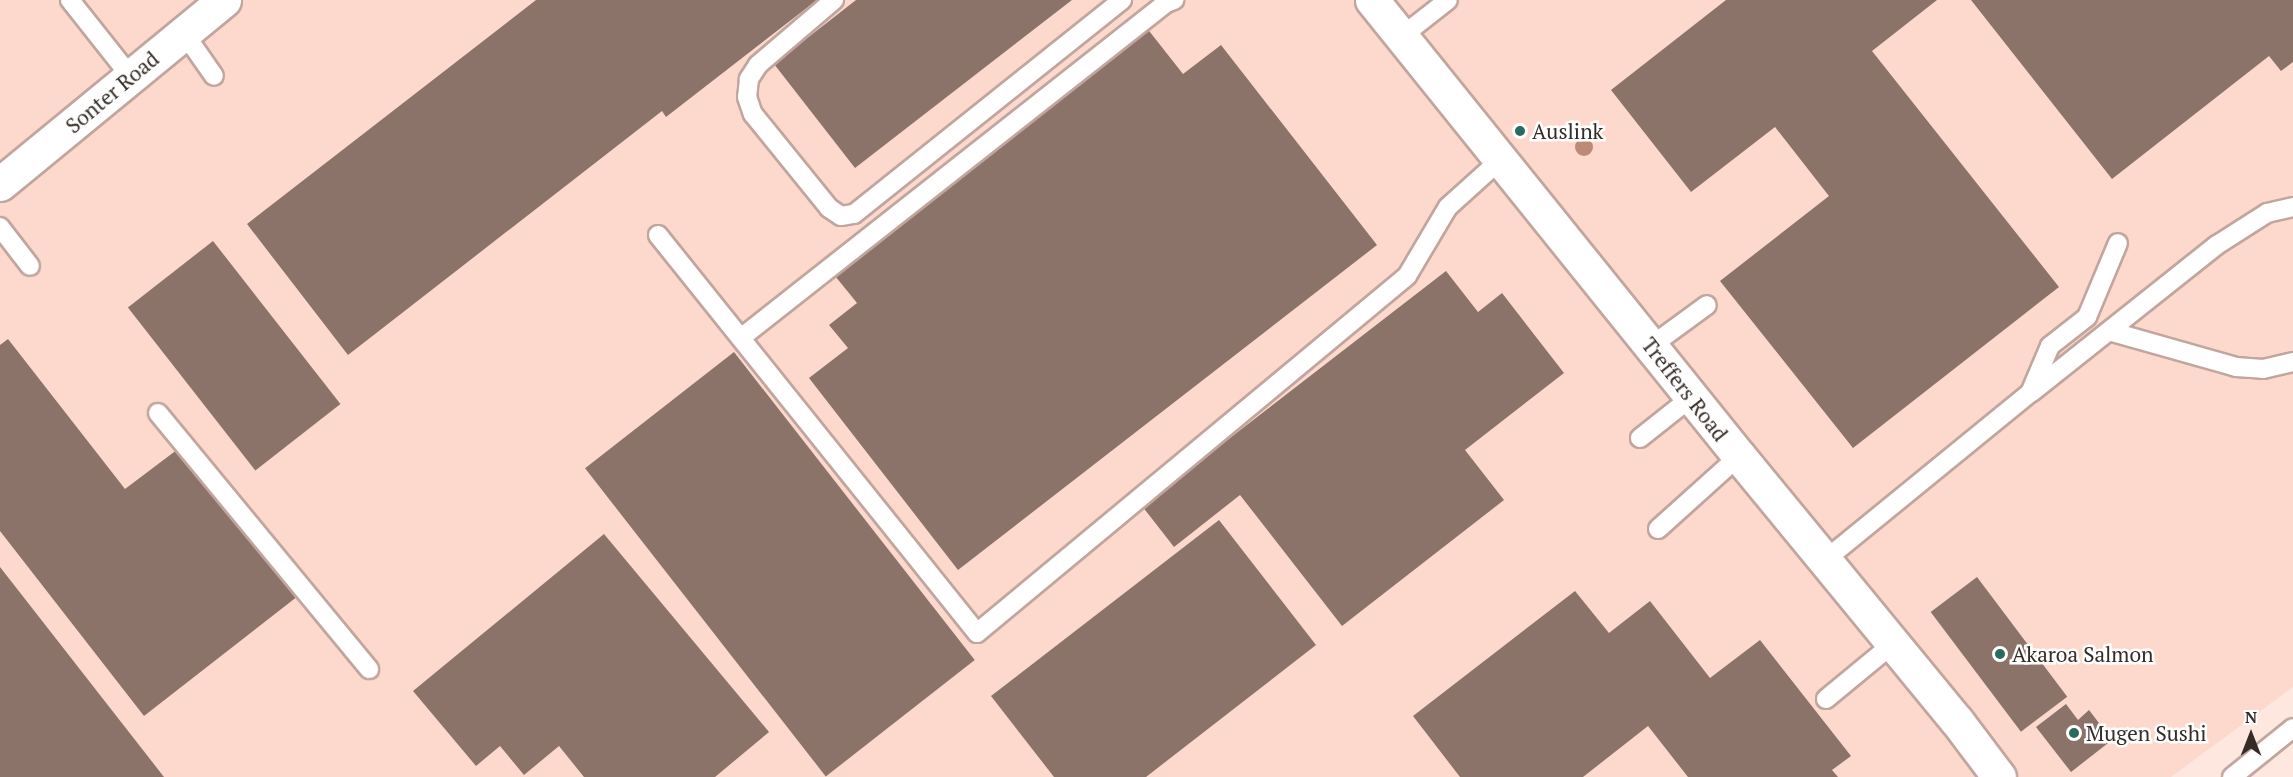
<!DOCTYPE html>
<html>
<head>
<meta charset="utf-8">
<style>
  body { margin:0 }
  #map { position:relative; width:2293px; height:777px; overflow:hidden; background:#fde7df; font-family:"PT Serif",serif }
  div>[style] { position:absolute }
  .built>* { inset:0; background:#fcd9cc }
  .building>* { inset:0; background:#8b736a; transform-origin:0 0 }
  .roads { filter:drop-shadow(2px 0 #c0a69e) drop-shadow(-2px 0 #c0a69e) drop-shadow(0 2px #c0a69e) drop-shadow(0 -2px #c0a69e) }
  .lane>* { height:18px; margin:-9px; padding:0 9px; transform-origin:9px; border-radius:9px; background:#fff }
  .street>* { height:33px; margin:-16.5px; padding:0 16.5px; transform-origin:16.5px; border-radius:16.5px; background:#fff }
  .secondary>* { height:33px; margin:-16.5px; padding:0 16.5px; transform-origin:16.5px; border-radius:16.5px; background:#fff }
  .trees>* { width:18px; height:18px; margin:-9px; border-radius:50%; background:#bd8a77 }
  .dots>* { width:16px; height:16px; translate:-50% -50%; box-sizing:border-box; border:3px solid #fff; border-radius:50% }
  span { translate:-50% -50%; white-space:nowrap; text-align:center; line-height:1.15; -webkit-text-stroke:5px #fff; paint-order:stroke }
  .street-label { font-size:21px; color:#352b27 }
  .poi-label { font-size:21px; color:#352b27 }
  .left { translate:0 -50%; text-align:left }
  .north { position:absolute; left:2221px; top:705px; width:60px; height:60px; -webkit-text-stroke:4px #fff; paint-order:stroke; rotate:0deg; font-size:16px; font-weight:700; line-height:24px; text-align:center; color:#352b27 }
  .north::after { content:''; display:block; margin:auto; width:21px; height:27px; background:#352b27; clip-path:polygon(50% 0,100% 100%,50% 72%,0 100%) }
</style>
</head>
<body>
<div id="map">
  <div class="built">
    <div style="clip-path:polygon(0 0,2293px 0,2293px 687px,2171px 777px,0 777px)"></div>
  </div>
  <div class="building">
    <div style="clip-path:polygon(536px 0,817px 0,666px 117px,662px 111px,348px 355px,247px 224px)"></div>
    <div style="clip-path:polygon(856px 0,1072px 0,855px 168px,774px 64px)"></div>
    <div style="clip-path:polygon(1726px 0,1937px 0,1872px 51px,2059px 287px,1853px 448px,1720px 281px,1829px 196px,1775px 127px,1691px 192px,1611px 90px)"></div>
    <div style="clip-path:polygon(1971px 0,2293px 0,2293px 62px,2281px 71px,2269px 56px,2112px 179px)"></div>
    <div style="clip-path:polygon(1146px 27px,1183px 74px,1221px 45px,1377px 245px,958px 570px,809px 378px,848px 348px,829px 325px,857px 303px,831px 271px)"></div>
    <div style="left:213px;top:241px;width:207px;height:108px;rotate:52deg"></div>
    <div style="clip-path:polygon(1446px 271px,1478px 312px,1502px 293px,1564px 373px,1465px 450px,1504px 500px,1342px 626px,1240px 495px,1174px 547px,1142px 506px)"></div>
    <div style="clip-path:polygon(8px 339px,125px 489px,182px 446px,298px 596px,144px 716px,0 531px,0 345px)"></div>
    <div style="left:734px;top:352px;width:391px;height:189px;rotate:52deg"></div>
    <div style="clip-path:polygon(1219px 520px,1316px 645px,1146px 777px,1054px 777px,991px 696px)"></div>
    <div style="clip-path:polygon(604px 534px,769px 732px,715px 777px,584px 777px,559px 746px,524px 775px,500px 746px,476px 766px,413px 691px)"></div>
    <div style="clip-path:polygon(0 567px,164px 777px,0 777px)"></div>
    <div style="left:1977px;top:577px;width:150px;height:58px;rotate:53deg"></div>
    <div style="clip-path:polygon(1575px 591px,1609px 633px,1650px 601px,1710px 678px,1760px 640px,1851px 756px,1832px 770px,1838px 777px,1688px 777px,1648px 726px,1583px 777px,1460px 777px,1413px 716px)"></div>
    <div style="clip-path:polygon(2066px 704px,2078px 720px,2089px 710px,2112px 740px,2071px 772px,2036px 727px)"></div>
  </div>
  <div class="roads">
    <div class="lane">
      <div style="left:70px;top:0;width:98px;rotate:51.6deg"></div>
      <div style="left:834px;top:0;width:100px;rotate:139.5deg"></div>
      <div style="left:758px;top:65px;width:17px;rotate:123deg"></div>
      <div style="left:749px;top:79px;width:18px;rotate:96deg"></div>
      <div style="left:747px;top:97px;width:18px;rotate:71deg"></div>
      <div style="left:753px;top:114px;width:121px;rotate:51deg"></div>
      <div style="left:829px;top:208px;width:14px;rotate:34deg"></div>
      <div style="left:841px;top:216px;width:13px;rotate:-9deg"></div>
      <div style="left:854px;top:214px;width:343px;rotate:-38.6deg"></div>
      <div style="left:184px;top:33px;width:52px;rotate:55.1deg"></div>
      <div style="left:1402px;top:36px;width:58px;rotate:-38deg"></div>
      <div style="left:0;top:227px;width:49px;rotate:52.4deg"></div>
      <div style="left:658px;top:235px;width:510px;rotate:51.29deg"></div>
      <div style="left:977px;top:633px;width:559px;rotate:-39.7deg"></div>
      <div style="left:1407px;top:276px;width:80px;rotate:-59.3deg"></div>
      <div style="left:1448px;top:207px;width:70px;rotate:-42.1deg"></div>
      <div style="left:2109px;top:331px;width:132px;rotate:15.8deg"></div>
      <div style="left:2236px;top:367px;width:27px;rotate:4deg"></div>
      <div style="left:2263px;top:369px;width:31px;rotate:-13deg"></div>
      <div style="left:742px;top:337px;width:540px;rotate:-38.23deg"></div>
      <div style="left:1166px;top:3px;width:9px;rotate:-21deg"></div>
      <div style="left:1651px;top:346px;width:69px;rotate:-36.2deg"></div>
      <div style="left:2032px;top:392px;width:236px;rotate:-38.5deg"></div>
      <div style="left:2217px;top:245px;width:59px;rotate:-32.6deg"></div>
      <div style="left:2267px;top:213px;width:27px;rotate:-13deg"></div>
      <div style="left:158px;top:413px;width:332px;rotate:50.5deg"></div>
      <div style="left:1640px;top:438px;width:68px;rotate:-38.4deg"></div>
      <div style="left:1658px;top:529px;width:109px;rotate:-42deg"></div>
      <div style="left:1825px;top:560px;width:264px;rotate:-39.2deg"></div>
      <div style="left:2030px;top:393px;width:51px;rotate:-66.9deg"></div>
      <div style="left:2050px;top:346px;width:47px;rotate:-38.1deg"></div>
      <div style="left:2087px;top:317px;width:80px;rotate:-67.3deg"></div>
      <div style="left:1826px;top:699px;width:88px;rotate:-39.5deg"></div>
      <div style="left:2232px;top:777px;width:78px;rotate:-38.8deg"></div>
    </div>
    <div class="street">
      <div style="left:0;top:184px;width:290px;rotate:-39.4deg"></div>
    </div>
    <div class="secondary">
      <div style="left:1372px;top:0;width:585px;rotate:51.17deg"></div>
      <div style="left:1739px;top:456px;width:343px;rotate:50.6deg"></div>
      <div style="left:1957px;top:721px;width:70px;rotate:53.1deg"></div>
    </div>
  </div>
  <div class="trees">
    <div style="left:1584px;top:147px"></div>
  </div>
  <div class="dots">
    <div style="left:1520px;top:131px;background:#296c5d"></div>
    <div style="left:2000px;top:654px;background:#296c5d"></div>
    <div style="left:2074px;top:733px;background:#296c5d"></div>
  </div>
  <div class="street-label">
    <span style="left:112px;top:92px;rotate:-40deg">Sonter Road</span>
    <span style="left:1685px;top:389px;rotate:52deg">Treffers Road</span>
  </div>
  <div class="poi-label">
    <span class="left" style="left:1532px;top:131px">Auslink</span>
    <span class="left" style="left:2012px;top:654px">Akaroa Salmon</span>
    <span class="left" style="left:2086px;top:733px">Mugen Sushi</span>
  </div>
  <div class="north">N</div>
</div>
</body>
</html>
